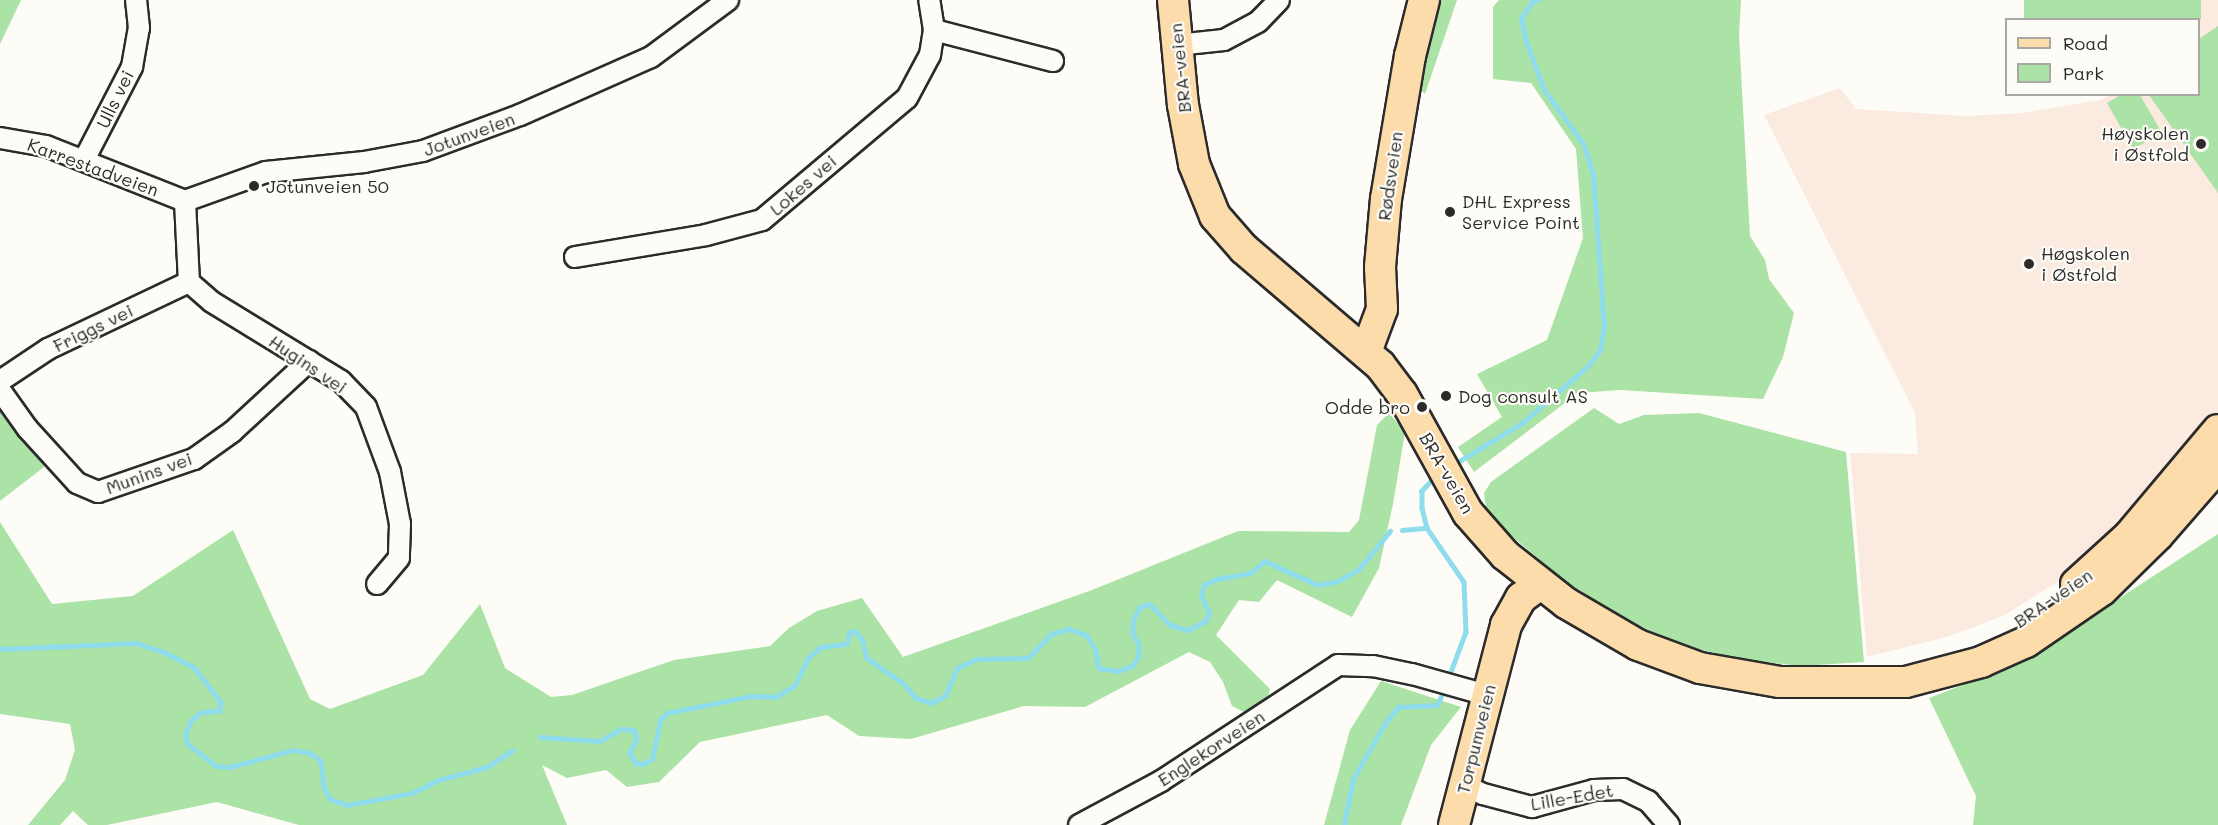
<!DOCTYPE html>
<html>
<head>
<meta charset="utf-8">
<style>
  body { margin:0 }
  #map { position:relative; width:2218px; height:825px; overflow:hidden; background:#fdfcf7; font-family:Mali,sans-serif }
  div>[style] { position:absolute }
  .built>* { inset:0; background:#fbeae0 }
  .green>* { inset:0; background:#abe2a6; transform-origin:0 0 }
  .stream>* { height:4.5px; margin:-2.25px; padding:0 2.25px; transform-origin:2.25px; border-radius:2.25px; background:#8edcec }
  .roads { filter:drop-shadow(2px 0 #2b2b2b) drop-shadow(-2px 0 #2b2b2b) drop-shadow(0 2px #2b2b2b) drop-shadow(0 -2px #2b2b2b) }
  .minor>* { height:20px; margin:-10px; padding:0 10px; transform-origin:10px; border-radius:10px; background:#fdfcf7 }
  .primary>* { height:30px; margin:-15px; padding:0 15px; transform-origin:15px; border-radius:15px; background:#fddcac }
  .dots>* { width:16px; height:16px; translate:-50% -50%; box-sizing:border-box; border:3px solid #fdfcf7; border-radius:50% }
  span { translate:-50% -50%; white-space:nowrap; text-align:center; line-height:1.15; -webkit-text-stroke:4.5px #fdfcf7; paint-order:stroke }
  .street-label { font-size:18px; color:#2b2b2b }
  .poi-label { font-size:18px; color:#2b2b2b }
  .right { translate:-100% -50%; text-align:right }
  .left { translate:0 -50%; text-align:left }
  .legend { position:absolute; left:2005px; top:18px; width:195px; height:78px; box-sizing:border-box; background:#fdfcf7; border:2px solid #a9a8a5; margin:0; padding:8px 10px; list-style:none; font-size:18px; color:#2b2b2b }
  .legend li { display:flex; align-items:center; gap:12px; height:30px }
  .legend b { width:30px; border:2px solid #a9a8a5 }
</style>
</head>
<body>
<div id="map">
  <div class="built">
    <div style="clip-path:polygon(2161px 0,2218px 0,2218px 413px,2089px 562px,2003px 616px,1947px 637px,1867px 657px,1850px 453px,1918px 454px,1915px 413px,1764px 115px,1840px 88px,1856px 109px,1966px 116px,2023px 113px,2101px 100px,2110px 95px,2198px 94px,2198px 20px,2183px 19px)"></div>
  </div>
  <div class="green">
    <div style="clip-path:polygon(0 0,21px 0,0 44px)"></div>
    <div style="clip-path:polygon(1436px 0,1457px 0,1425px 94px,1416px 85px)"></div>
    <div style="clip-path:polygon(1499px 0,1741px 0,1739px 35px,1750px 236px,1765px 260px,1769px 279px,1794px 313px,1783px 357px,1763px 399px,1620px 390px,1578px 393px,1474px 472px,1458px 447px,1502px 417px,1477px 374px,1547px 340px,1583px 238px,1576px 149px,1531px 83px,1493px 79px,1493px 7px)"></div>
    <div style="left:2024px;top:0;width:177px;height:19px"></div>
    <div style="clip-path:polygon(2218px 26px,2218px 193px,2149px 95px,2198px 94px,2199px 39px)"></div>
    <div style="clip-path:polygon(2122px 94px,2140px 95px,2162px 133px,2133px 149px,2107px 103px)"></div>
    <div style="clip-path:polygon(1594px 408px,1619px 424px,1644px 415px,1699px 413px,1846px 452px,1864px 662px,1800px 666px,1739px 659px,1682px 645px,1628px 621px,1565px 581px,1487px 515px,1484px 493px,1491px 482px)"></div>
    <div style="clip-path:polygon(0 409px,46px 461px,44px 467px,0 501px)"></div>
    <div style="clip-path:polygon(1389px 413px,1405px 432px,1393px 504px,1379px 568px,1352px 617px,1277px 580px,1259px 602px,1239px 600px,1216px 635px,1270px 689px,1268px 698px,1244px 712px,1232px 706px,1223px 682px,1210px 662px,1189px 652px,1085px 707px,1024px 706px,911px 739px,859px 736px,827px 715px,700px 742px,659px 782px,627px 787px,606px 770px,567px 778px,542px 765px,567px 825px,299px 825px,217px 802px,107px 825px,88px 825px,73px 811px,60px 825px,28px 825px,65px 780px,75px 750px,70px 724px,0 714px,0 522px,52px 604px,133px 596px,233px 530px,310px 699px,330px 709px,423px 675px,480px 604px,505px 668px,551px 697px,572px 695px,674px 660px,770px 646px,789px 628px,817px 611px,862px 598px,903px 657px,1092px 590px,1238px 531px,1349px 532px,1359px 520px,1377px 425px)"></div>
    <div style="clip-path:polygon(2218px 534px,2218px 825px,1973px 825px,1976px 796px,1929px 698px,1986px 676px,2052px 642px)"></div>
    <div style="clip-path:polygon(1381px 681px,1461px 707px,1431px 745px,1401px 825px,1324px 825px,1350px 730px)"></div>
  </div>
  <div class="stream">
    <div style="left:1453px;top:465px;width:81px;rotate:-31.3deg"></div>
    <div style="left:1522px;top:423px;width:87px;rotate:-40.8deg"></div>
    <div style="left:1588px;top:366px;width:20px;rotate:-53deg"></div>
    <div style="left:1600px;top:350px;width:23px;rotate:-80deg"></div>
    <div style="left:1604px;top:327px;width:152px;rotate:-94.1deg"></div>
    <div style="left:1593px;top:175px;width:31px;rotate:-107deg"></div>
    <div style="left:1584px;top:145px;width:68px;rotate:-126deg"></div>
    <div style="left:1544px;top:90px;width:51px;rotate:-110.6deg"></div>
    <div style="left:1526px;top:42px;width:24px;rotate:-102deg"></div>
    <div style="left:1521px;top:19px;width:20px;rotate:-57deg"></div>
    <div style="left:1532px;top:2px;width:6px;rotate:-18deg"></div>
    <div style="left:1436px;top:476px;width:21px;rotate:133deg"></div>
    <div style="left:1422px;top:491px;width:17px;rotate:90deg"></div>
    <div style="left:1422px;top:508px;width:21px;rotate:76deg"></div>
    <div style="left:1427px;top:528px;width:65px;rotate:55.6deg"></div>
    <div style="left:1464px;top:582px;width:50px;rotate:87.7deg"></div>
    <div style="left:1466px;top:632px;width:51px;rotate:110.6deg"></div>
    <div style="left:1402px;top:530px;width:25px;rotate:-5deg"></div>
    <div style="left:0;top:649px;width:136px;rotate:-2.5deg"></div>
    <div style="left:136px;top:643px;width:29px;rotate:18deg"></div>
    <div style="left:164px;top:652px;width:34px;rotate:27deg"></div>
    <div style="left:194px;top:667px;width:44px;rotate:52.4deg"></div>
    <div style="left:221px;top:702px;width:9px;rotate:96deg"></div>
    <div style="left:220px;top:711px;width:19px;rotate:174deg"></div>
    <div style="left:201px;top:713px;width:13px;rotate:141deg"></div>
    <div style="left:191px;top:721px;width:15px;rotate:110deg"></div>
    <div style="left:186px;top:735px;width:9px;rotate:77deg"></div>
    <div style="left:188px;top:744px;width:36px;rotate:38deg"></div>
    <div style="left:216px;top:766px;width:14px;rotate:4deg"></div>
    <div style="left:230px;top:767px;width:65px;rotate:-15.1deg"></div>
    <div style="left:293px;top:750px;width:17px;rotate:10deg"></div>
    <div style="left:310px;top:753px;width:14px;rotate:36deg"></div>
    <div style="left:321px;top:761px;width:26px;rotate:83deg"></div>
    <div style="left:324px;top:787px;width:13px;rotate:63deg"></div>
    <div style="left:330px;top:799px;width:18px;rotate:19deg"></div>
    <div style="left:347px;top:805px;width:66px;rotate:-10.5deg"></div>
    <div style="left:412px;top:793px;width:30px;rotate:-26deg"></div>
    <div style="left:439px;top:780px;width:50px;rotate:-15.2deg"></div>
    <div style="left:487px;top:767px;width:30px;rotate:-33deg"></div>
    <div style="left:540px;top:737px;width:60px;rotate:3.8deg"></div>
    <div style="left:600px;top:741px;width:24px;rotate:-30deg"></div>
    <div style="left:621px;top:729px;width:13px;rotate:4deg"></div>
    <div style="left:634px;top:730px;width:9px;rotate:72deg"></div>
    <div style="left:637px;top:739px;width:16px;rotate:117deg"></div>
    <div style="left:630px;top:753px;width:12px;rotate:59deg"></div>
    <div style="left:636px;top:763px;width:7px;rotate:8deg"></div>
    <div style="left:643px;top:764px;width:10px;rotate:-29deg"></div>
    <div style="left:652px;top:759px;width:40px;rotate:-78deg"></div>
    <div style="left:660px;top:720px;width:10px;rotate:-45deg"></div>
    <div style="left:667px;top:713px;width:86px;rotate:-11.4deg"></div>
    <div style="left:751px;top:696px;width:25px;rotate:2deg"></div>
    <div style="left:776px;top:697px;width:22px;rotate:-32deg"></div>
    <div style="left:795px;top:685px;width:30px;rotate:-64deg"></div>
    <div style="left:808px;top:658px;width:17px;rotate:-40deg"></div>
    <div style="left:821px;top:647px;width:26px;rotate:-7deg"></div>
    <div style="left:847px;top:644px;width:11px;rotate:-80deg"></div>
    <div style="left:849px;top:633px;width:6px;rotate:-18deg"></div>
    <div style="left:855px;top:631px;width:13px;rotate:51deg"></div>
    <div style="left:863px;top:641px;width:17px;rotate:77deg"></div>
    <div style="left:867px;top:658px;width:44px;rotate:34.8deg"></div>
    <div style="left:903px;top:683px;width:20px;rotate:49deg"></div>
    <div style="left:916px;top:698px;width:16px;rotate:18deg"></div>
    <div style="left:931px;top:703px;width:16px;rotate:-27deg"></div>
    <div style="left:945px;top:696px;width:30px;rotate:-67deg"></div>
    <div style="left:957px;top:668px;width:21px;rotate:-25deg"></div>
    <div style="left:976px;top:659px;width:52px;rotate:-1.1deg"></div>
    <div style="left:1028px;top:658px;width:33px;rotate:-46deg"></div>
    <div style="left:1051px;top:634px;width:19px;rotate:-16deg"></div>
    <div style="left:1069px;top:629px;width:18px;rotate:19deg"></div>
    <div style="left:1086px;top:635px;width:16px;rotate:55deg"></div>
    <div style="left:1095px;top:648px;width:20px;rotate:79deg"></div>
    <div style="left:1099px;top:668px;width:19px;rotate:9deg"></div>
    <div style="left:1118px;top:671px;width:15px;rotate:-20deg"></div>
    <div style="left:1132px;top:666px;width:11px;rotate:-56deg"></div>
    <div style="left:1138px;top:657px;width:12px;rotate:-85deg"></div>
    <div style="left:1139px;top:645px;width:13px;rotate:-122deg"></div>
    <div style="left:1132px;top:634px;width:14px;rotate:-86deg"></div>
    <div style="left:1133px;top:620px;width:15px;rotate:-62deg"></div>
    <div style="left:1140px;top:607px;width:10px;rotate:-17deg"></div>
    <div style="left:1150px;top:604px;width:29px;rotate:46deg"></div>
    <div style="left:1170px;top:625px;width:19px;rotate:16deg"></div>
    <div style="left:1188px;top:630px;width:20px;rotate:-27deg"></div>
    <div style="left:1206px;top:621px;width:9px;rotate:-69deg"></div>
    <div style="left:1209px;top:613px;width:20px;rotate:-114deg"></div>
    <div style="left:1201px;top:595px;width:10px;rotate:-73deg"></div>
    <div style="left:1204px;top:585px;width:14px;rotate:-25deg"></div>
    <div style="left:1217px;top:579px;width:34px;rotate:-10deg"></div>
    <div style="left:1250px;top:573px;width:19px;rotate:-39deg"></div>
    <div style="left:1265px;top:561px;width:58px;rotate:24.4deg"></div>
    <div style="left:1318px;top:585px;width:21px;rotate:-11deg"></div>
    <div style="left:1339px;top:581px;width:23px;rotate:-31deg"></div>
    <div style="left:1359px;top:569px;width:49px;rotate:-50.8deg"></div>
    <div style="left:1344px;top:825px;width:47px;rotate:-78.9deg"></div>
    <div style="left:1353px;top:779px;width:62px;rotate:-60.1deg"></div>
    <div style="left:1384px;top:725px;width:23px;rotate:-52deg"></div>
    <div style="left:1398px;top:707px;width:39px;rotate:-3deg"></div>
    <div style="left:1437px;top:705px;width:19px;rotate:-65deg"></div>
  </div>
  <div class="roads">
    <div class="minor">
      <div style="left:934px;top:30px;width:123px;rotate:14.6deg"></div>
      <div style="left:1177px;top:45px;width:47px;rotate:-6.1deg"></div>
      <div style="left:1224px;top:40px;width:38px;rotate:-28deg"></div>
      <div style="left:1258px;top:22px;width:30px;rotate:-46deg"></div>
      <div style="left:0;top:138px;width:47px;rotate:9.9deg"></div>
      <div style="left:46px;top:146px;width:149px;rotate:21.6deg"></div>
      <div style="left:84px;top:160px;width:105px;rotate:-62.7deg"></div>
      <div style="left:132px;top:67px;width:40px;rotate:-80deg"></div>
      <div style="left:139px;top:28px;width:28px;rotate:-96deg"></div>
      <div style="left:185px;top:201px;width:86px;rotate:-19.7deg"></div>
      <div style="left:266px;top:172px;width:99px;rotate:-5.8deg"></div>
      <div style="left:364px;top:162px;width:60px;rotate:-10.6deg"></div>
      <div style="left:423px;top:151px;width:103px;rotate:-20.4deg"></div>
      <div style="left:520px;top:115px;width:143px;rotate:-23.9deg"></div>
      <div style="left:651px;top:57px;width:96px;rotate:-36.5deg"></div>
      <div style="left:185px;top:201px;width:81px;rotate:87.2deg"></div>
      <div style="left:189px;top:282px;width:30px;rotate:41deg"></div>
      <div style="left:212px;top:302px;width:151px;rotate:31.5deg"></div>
      <div style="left:341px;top:381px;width:36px;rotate:46deg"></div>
      <div style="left:366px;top:407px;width:69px;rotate:69.7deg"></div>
      <div style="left:390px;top:472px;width:53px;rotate:79.1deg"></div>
      <div style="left:400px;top:524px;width:34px;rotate:92deg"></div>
      <div style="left:399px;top:558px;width:34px;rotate:130deg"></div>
      <div style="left:575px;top:257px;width:133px;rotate:-9.5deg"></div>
      <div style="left:706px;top:235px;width:58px;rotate:-15deg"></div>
      <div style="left:762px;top:220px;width:189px;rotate:-40.1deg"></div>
      <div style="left:907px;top:98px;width:49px;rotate:-61.9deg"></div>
      <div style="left:930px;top:55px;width:25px;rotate:-81deg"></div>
      <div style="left:934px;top:30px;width:30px;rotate:-99deg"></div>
      <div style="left:0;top:381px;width:58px;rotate:-33.7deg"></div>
      <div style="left:48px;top:349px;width:156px;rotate:-25.4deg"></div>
      <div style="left:0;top:390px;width:47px;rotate:54.6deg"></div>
      <div style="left:27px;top:428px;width:74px;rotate:47.7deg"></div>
      <div style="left:77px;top:483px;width:23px;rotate:23deg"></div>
      <div style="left:98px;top:492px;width:102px;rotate:-19deg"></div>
      <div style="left:194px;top:459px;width:47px;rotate:-35.4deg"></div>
      <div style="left:232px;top:432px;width:105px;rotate:-42.7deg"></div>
      <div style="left:1465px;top:785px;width:20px;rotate:27deg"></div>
      <div style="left:1483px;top:794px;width:51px;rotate:14.9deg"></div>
      <div style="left:1532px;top:807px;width:64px;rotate:-15.3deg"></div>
      <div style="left:1594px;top:790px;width:29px;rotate:-2deg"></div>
      <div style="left:1623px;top:789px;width:28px;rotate:26deg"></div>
      <div style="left:1648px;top:801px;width:32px;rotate:49deg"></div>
      <div style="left:1079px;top:825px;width:93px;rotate:-28.2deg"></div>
      <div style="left:1161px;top:781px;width:212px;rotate:-33.2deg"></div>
      <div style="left:1338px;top:665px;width:35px;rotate:2deg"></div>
      <div style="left:1373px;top:666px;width:40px;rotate:12deg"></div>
      <div style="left:1412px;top:674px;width:77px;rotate:15.8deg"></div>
    </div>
    <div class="primary">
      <div style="left:1173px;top:0;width:105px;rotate:84.6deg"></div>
      <div style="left:1183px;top:105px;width:60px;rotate:79.4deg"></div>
      <div style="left:1194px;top:164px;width:56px;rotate:68deg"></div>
      <div style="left:1215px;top:216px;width:44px;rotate:48.7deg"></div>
      <div style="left:1244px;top:249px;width:179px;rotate:40.5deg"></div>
      <div style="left:1380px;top:365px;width:36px;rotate:53deg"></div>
      <div style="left:1402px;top:394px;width:136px;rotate:61deg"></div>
      <div style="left:1468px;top:513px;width:56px;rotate:48.6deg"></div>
      <div style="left:1505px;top:555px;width:78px;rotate:38.2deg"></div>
      <div style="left:1566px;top:603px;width:83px;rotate:30.3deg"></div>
      <div style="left:1638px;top:645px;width:66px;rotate:20.4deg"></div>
      <div style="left:1700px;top:668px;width:80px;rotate:10deg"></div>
      <div style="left:1779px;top:682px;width:127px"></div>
      <div style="left:1906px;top:682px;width:78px;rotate:-14.9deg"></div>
      <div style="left:1981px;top:662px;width:49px;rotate:-24deg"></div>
      <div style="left:2026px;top:642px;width:92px;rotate:-34.4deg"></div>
      <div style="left:2102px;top:590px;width:78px;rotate:-44.5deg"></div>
      <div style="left:2158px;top:535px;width:91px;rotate:-49deg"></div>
      <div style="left:1366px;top:352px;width:46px;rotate:-69.6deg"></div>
      <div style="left:1382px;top:309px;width:42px;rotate:-92.7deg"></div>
      <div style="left:1380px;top:267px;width:68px;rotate:-85deg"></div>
      <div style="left:1386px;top:199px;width:145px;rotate:-80.5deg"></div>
      <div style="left:1410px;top:56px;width:58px;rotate:-76deg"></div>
      <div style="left:2076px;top:584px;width:72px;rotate:-42.2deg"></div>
      <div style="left:2129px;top:536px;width:138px;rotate:-50deg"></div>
      <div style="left:1454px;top:825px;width:207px;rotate:-75.4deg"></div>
      <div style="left:1506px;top:625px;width:31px;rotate:-61deg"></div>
      <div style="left:1521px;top:598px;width:24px;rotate:-36deg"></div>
    </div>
  </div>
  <div class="dots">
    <div style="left:2201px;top:144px;background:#2b2b2b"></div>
    <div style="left:254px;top:186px;background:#2b2b2b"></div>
    <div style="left:1450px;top:212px;background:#2b2b2b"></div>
    <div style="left:2029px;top:264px;background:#2b2b2b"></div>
    <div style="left:1446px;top:396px;background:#2b2b2b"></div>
    <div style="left:1422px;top:407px;background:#2b2b2b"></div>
  </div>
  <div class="street-label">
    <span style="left:1180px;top:68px;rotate:-96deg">BRA-veien</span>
    <span style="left:115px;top:99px;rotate:-64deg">Ulls vei</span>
    <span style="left:469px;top:134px;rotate:-20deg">Jotunveien</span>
    <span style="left:93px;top:167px;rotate:20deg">Karrestadveien</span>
    <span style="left:1390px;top:176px;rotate:-82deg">Rødsveien</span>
    <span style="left:803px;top:185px;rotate:-41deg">Lokes vei</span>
    <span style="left:93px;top:328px;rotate:-26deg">Friggs vei</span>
    <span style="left:308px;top:364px;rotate:34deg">Hugins vei</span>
    <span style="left:149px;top:473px;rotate:-20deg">Munins vei</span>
    <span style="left:1447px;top:473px;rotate:60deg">BRA-veien</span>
    <span style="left:2053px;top:598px;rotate:-34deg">BRA-veien</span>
    <span style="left:1476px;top:739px;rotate:-76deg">Torpumveien</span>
    <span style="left:1211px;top:748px;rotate:-33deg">Englekorveien</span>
    <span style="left:1572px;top:797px;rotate:-10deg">Lille-Edet</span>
  </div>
  <div class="poi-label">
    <span class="right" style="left:2189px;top:144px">Høyskolen<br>i Østfold</span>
    <span class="left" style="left:266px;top:186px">Jotunveien 50</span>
    <span class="left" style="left:1462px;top:212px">DHL Express<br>Service Point</span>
    <span class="left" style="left:2041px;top:264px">Høgskolen<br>i Østfold</span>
    <span class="left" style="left:1458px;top:396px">Dog consult AS</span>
    <span class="right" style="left:1410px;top:407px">Odde bro</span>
  </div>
  <ul class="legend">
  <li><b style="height:8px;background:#fddcac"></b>Road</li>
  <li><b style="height:16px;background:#abe2a6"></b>Park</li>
  </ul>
</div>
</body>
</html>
